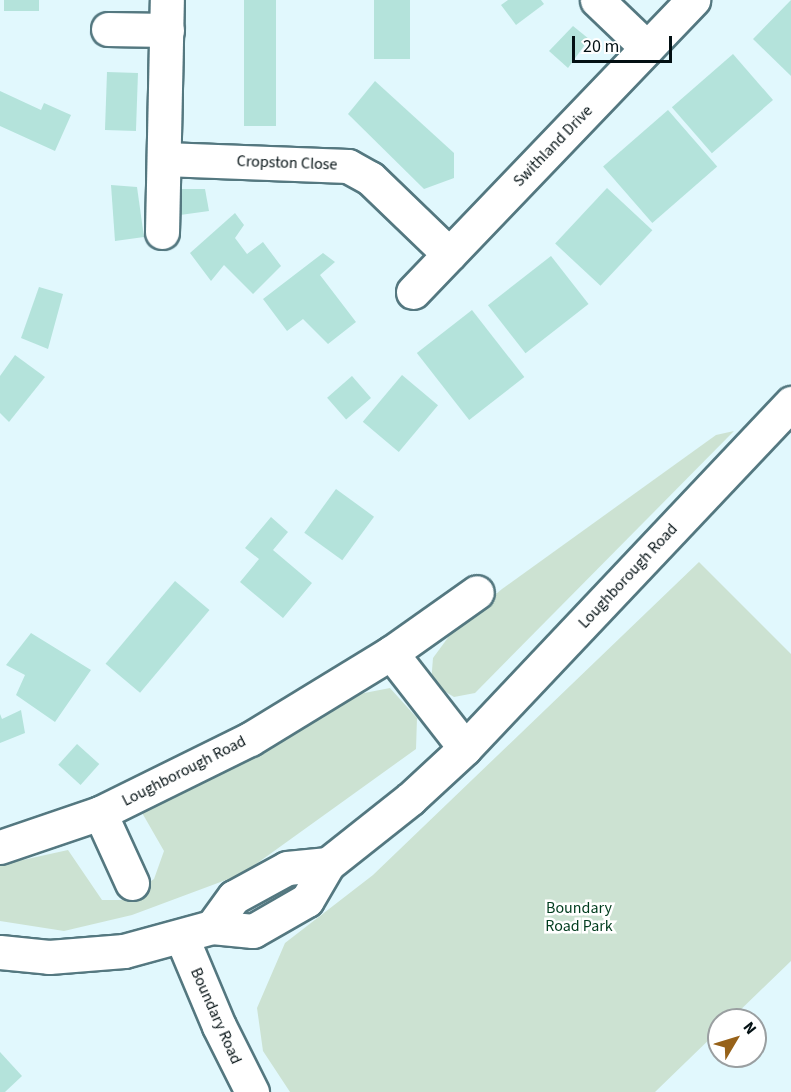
<!DOCTYPE html>
<html>
<head>
<meta charset="utf-8">
<style>
  body { margin:0 }
  #map { position:relative; width:791px; height:1092px; overflow:hidden; background:#e1f8fd; font-family:"Source Sans 3",sans-serif }
  div>[style] { position:absolute }
  .green>* { inset:0; background:#cce2d2 }
  .building>* { inset:0; background:#b4e3db; transform-origin:0 0 }
  .roads { filter:drop-shadow(2px 0 #547880) drop-shadow(-2px 0 #547880) drop-shadow(0 2px #547880) drop-shadow(0 -2px #547880) }
  .minor>* { height:33px; margin:-16.5px; padding:0 16.5px; transform-origin:16.5px; border-radius:16.5px; background:#fff }
  .major>* { height:33px; margin:-16.5px; padding:0 16.5px; transform-origin:16.5px; border-radius:16.5px; background:#fff }
  span { translate:-50% -50%; white-space:nowrap; text-align:center; line-height:1.15; -webkit-text-stroke:5px #fff; paint-order:stroke }
  .street-label { font-size:16px; color:#031013 }
  .park-label { font-size:16px; color:#003c1e }
  .north { position:absolute; left:707px; top:1008px; width:60px; height:60px; box-sizing:border-box; background:#fff; border:2px solid #9a9fa1; border-radius:50%; rotate:52deg; font-size:16px; font-weight:700; line-height:24px; text-align:center; color:#031013 }
  .north::after { content:''; display:block; margin:auto; width:21px; height:27px; background:#976219; clip-path:polygon(50% 0,100% 100%,50% 72%,0 100%) }
  .scale { position:absolute; left:572px; top:36px; width:100px; height:27px; box-sizing:border-box; border:3px solid #031013; border-top:0; padding-left:8px; font-size:18px; line-height:21px; white-space:nowrap; color:#031013; -webkit-text-stroke:4px #fff; paint-order:stroke }
</style>
</head>
<body>
<div id="map">
  <div class="green">
    <div style="clip-path:polygon(734px 431px,475px 693px,454px 697px,431px 683px,433px 658px,455px 628px,502px 589px,716px 435px)"></div>
    <div style="clip-path:polygon(699px 562px,791px 654px,791px 961px,730px 1020px,719px 1020px,719px 1030px,655px 1092px,290px 1092px,263px 1051px,257px 1008px,285px 943px,373px 875px)"></div>
    <div style="clip-path:polygon(390px 688px,417px 718px,416px 749px,242px 874px,132px 915px,64px 931px,0 921px,0 865px,68px 850px,102px 900px,123px 900px,154px 879px,164px 851px,141px 811px,354px 695px)"></div>
  </div>
  <div class="building">
    <div style="left:4px;top:0;width:35px;height:11px"></div>
    <div style="left:244px;top:0;width:32px;height:126px"></div>
    <div style="left:374px;top:0;width:36px;height:59px"></div>
    <div style="clip-path:polygon(508px 0,541px 0,544px 4px,516px 25px,501px 5px)"></div>
    <div style="clip-path:polygon(791px 0,791px 76px,753px 39px)"></div>
    <div style="clip-path:polygon(573px 26px,589px 39px,568px 68px,549px 51px)"></div>
    <div style="left:733px;top:54px;width:61px;height:81px;rotate:49deg"></div>
    <div style="left:107px;top:72px;width:31px;height:58px;rotate:2deg"></div>
    <div style="clip-path:polygon(375px 81px,454px 153px,454px 178px,424px 189px,348px 114px)"></div>
    <div style="clip-path:polygon(0 91px,41px 110px,44px 103px,71px 115px,55px 151px,0 126px)"></div>
    <div style="left:668px;top:110px;width:75px;height:86px;rotate:49deg"></div>
    <div style="clip-path:polygon(111px 185px,137px 187px,144px 237px,115px 241px)"></div>
    <div style="left:607px;top:188px;width:62px;height:76px;rotate:43deg"></div>
    <div style="clip-path:polygon(180px 189px,205px 189px,209px 211px,180px 215px)"></div>
    <div style="clip-path:polygon(235px 213px,244px 225px,235px 238px,247px 254px,263px 242px,281px 266px,253px 294px,224px 265px,211px 281px,190px 253px)"></div>
    <div style="clip-path:polygon(323px 253px,335px 262px,320px 275px,356px 322px,328px 344px,303px 319px,287px 331px,263px 299px)"></div>
    <div style="left:551px;top:256px;width:61px;height:80px;rotate:52deg"></div>
    <div style="clip-path:polygon(39px 287px,63px 294px,48px 349px,21px 338px)"></div>
    <div style="left:472px;top:310px;width:85px;height:70px;rotate:52deg"></div>
    <div style="clip-path:polygon(15px 355px,45px 377px,9px 422px,0 413px,0 376px)"></div>
    <div style="left:402px;top:375px;width:47px;height:61px;rotate:40deg"></div>
    <div style="left:352px;top:376px;width:29px;height:33px;rotate:49deg"></div>
    <div style="left:336px;top:489px;width:47px;height:54px;rotate:36deg"></div>
    <div style="clip-path:polygon(271px 517px,288px 532px,273px 550px,312px 583px,283px 618px,240px 582px,259px 559px,245px 548px)"></div>
    <div style="left:175px;top:581px;width:45px;height:108px;rotate:40deg"></div>
    <div style="clip-path:polygon(31px 633px,91px 670px,55px 722px,16px 695px,25px 675px,6px 665px)"></div>
    <div style="clip-path:polygon(21px 710px,25px 733px,0 743px,0 714px,2px 719px)"></div>
    <div style="left:77px;top:744px;width:30px;height:28px;rotate:42deg"></div>
    <div style="clip-path:polygon(0 1052px,22px 1076px,5px 1092px,0 1092px)"></div>
  </div>
  <div class="roads">
    <div class="minor">
      <div style="left:597px;top:0;width:69px;rotate:43.8deg"></div>
      <div style="left:108px;top:29px;width:59px;rotate:1deg"></div>
      <div style="left:164px;top:159px;width:184px;rotate:2.2deg"></div>
      <div style="left:348px;top:166px;width:25px;rotate:29deg"></div>
      <div style="left:370px;top:178px;width:110px;rotate:43.9deg"></div>
      <div style="left:162px;top:232px;width:232px;rotate:-88.8deg"></div>
      <div style="left:413px;top:292px;width:405px;rotate:-46.2deg"></div>
      <div style="left:391px;top:653px;width:120px;rotate:52.1deg"></div>
      <div style="left:100px;top:813px;width:77px;rotate:65.4deg"></div>
      <div style="left:0;top:847px;width:106px;rotate:-18.8deg"></div>
      <div style="left:100px;top:813px;width:167px;rotate:-26.3deg"></div>
      <div style="left:250px;top:739px;width:165px;rotate:-31.4deg"></div>
      <div style="left:391px;top:653px;width:105px;rotate:-35.3deg"></div>
      <div style="left:182px;top:938px;width:95px;rotate:67.2deg"></div>
      <div style="left:219px;top:1026px;width:74px;rotate:63.4deg"></div>
    </div>
    <div class="major">
      <div style="left:212px;top:927px;width:37px;rotate:-54deg"></div>
      <div style="left:234px;top:897px;width:60px;rotate:-28.7deg"></div>
      <div style="left:287px;top:868px;width:41px;rotate:-5.6deg"></div>
      <div style="left:0;top:952px;width:49px;rotate:5.8deg"></div>
      <div style="left:49px;top:957px;width:75px;rotate:-4.6deg"></div>
      <div style="left:124px;top:951px;width:91px;rotate:-15.3deg"></div>
      <div style="left:212px;top:927px;width:41px;rotate:5.6deg"></div>
      <div style="left:253px;top:931px;width:62px;rotate:-29.9deg"></div>
      <div style="left:307px;top:900px;width:42px;rotate:-59.7deg"></div>
      <div style="left:328px;top:864px;width:105px;rotate:-38.4deg"></div>
      <div style="left:410px;top:799px;width:75px;rotate:-42.8deg"></div>
      <div style="left:465px;top:748px;width:475px;rotate:-46.6deg"></div>
    </div>
  </div>
  <div class="street-label">
    <span style="left:553px;top:146px;rotate:-46deg">Swithland Drive</span>
    <span style="left:287px;top:163px;rotate:2deg">Cropston Close</span>
    <span style="left:628px;top:576px;rotate:-47deg">Loughborough Road</span>
    <span style="left:184px;top:771px;rotate:-27deg">Loughborough Road</span>
    <span style="left:216px;top:1016px;rotate:66deg">Boundary Road</span>
  </div>
  <div class="park-label">
    <span style="left:579px;top:917px">Boundary<br>Road Park</span>
  </div>
  <div class="north">N</div>
  <div class="scale">20 m</div>
</div>
</body>
</html>
